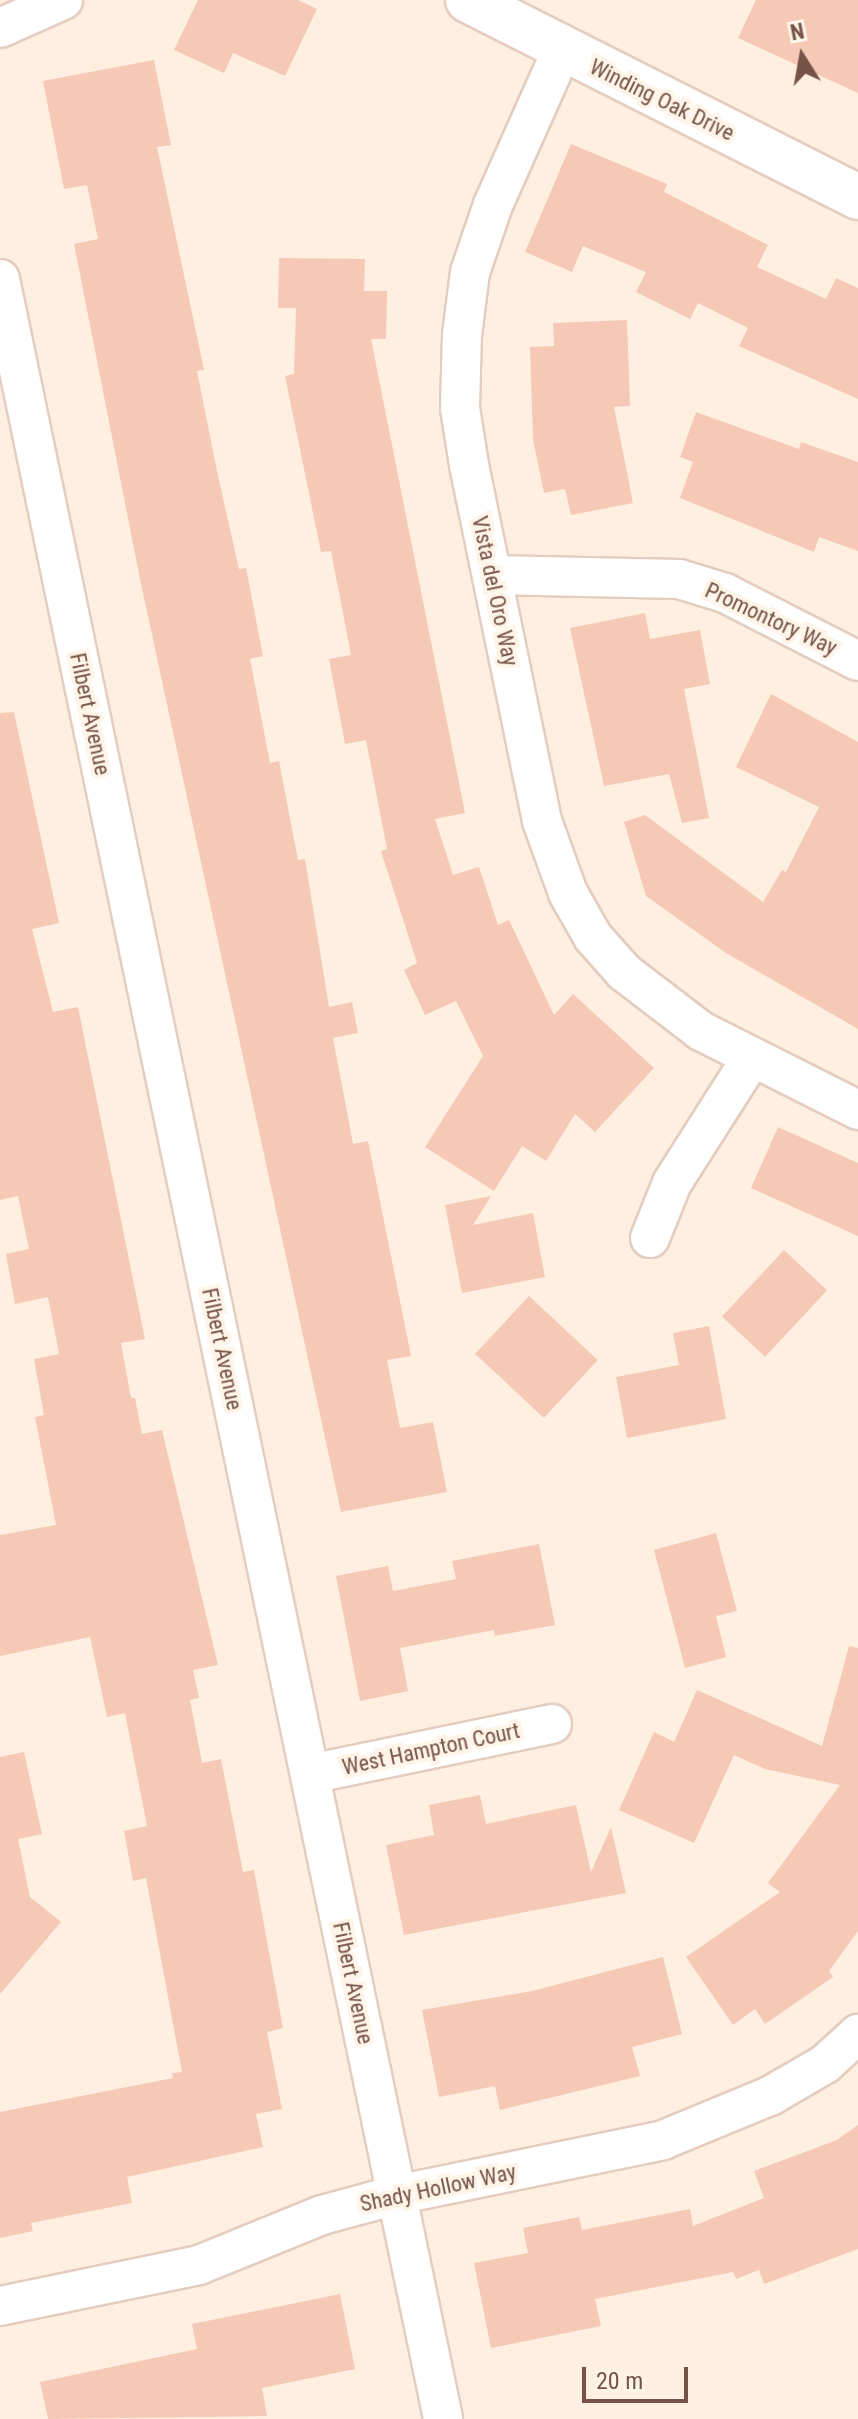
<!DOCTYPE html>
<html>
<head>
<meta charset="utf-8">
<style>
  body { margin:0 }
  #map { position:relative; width:858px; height:2419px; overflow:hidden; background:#feefe0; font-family:"Roboto Condensed",sans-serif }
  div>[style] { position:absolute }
  .building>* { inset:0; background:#f5c9b6; transform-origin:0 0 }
  .roads { filter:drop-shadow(2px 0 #e4ccbe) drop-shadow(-2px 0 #e4ccbe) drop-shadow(0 2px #e4ccbe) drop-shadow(0 -2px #e4ccbe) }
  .street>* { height:38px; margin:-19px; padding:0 19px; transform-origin:19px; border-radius:19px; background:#fff }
  .secondary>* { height:44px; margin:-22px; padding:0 22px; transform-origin:22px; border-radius:22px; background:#fff }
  span { translate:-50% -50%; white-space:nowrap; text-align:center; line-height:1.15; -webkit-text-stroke:8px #fff4e8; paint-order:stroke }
  .street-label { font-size:22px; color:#765346 }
  .north { position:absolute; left:762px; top:16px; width:80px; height:80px; -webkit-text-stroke:6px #fff4e8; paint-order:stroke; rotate:349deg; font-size:22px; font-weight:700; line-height:32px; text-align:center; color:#765346 }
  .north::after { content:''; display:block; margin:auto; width:28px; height:36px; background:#765346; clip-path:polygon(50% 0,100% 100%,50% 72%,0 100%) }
  .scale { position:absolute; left:582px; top:2367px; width:106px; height:36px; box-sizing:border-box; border:4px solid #765346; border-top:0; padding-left:10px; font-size:24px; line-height:28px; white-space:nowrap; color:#765346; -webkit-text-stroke:6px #fff4e8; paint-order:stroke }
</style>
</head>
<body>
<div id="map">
  <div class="building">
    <div style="clip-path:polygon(198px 0,298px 0,317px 9px,285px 76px,233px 53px,224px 73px,174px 50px)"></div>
    <div style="clip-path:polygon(756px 0,858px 0,858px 93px,738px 38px)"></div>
    <div style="clip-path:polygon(154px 60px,171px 145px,157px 147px,204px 370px,197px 371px,218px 476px,239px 569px,246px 568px,263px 656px,250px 659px,270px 763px,279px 761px,298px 860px,305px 859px,329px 1007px,352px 1002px,358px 1033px,333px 1038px,353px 1144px,368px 1141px,411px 1356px,387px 1360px,400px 1428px,433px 1422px,447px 1492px,341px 1512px,140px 579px,74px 244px,98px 239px,87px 185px,64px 189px,43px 81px)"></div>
    <div style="clip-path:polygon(571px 144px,667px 184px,664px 192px,768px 245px,757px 267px,826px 299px,836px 278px,858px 288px,858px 399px,739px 346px,748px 328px,698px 303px,690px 319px,636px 292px,646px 272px,583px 246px,572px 272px,525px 252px)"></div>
    <div style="clip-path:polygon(279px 258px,365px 259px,364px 291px,387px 291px,386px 339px,371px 339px,465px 813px,435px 819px,453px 875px,479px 867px,498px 925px,509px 920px,554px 1015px,573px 994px,654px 1068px,595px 1132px,575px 1114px,546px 1161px,522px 1146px,494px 1191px,425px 1147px,483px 1056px,456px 1001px,425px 1015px,404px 970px,417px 963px,381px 851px,387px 849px,366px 740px,345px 744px,329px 659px,351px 655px,331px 551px,321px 552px,285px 376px,294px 374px,296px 308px,278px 308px)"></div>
    <div style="clip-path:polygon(627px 320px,630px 406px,614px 407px,633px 503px,571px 515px,565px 489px,544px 493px,533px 440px,530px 347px,554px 346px,553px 323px)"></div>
    <div style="clip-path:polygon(696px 412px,799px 449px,801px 442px,858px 462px,858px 551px,819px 537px,814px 552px,680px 498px,693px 462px,680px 457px)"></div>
    <div style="clip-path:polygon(645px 613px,650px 639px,700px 630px,710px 684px,684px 689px,709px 818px,682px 823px,669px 774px,604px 786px,570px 628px)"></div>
    <div style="clip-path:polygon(771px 694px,858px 742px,858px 1029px,726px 953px,646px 896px,624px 822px,645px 815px,763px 902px,782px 870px,786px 872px,819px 807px,736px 767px)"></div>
    <div style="clip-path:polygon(14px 712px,59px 923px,32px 929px,53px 1012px,78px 1007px,145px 1339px,121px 1343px,131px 1398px,135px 1398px,142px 1434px,162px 1430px,218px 1665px,193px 1670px,199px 1698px,190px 1700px,202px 1763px,221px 1759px,243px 1872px,254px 1870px,283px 2028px,267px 2032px,282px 2109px,256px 2114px,263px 2147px,127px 2177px,132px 2203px,31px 2223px,33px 2231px,0 2238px,0 2112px,173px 2078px,172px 2073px,182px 2072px,146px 1878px,133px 1881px,124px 1831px,147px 1826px,125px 1713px,107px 1717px,90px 1637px,0 1656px,0 1535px,56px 1525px,35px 1417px,44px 1415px,34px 1359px,59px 1354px,48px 1297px,15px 1304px,6px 1254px,29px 1249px,18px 1196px,0 1200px,0 713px)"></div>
    <div style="clip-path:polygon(778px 1127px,858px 1163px,858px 1236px,751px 1188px)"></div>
    <div style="clip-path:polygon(491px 1196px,473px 1225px,533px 1213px,545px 1277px,462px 1293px,445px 1205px)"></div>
    <div style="left:784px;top:1250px;width:59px;height:91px;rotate:43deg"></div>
    <div style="left:529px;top:1296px;width:94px;height:79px;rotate:43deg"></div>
    <div style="clip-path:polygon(709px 1326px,726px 1419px,627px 1438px,616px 1377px,679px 1365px,673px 1333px)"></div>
    <div style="clip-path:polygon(716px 1533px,737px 1611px,716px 1616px,726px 1657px,685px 1668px,654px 1550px)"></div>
    <div style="clip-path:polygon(539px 1544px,555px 1625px,495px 1636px,494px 1630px,400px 1648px,408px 1691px,360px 1701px,336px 1576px,388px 1566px,393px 1591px,456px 1579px,452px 1561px)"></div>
    <div style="clip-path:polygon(849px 1646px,858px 1648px,858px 1931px,829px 1971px,833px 1977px,765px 2024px,755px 2009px,733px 2025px,686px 1957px,780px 1892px,768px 1883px,840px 1785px,765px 1769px,734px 1755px,694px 1843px,619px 1810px,654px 1732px,674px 1742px,697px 1690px,822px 1746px)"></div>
    <div style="clip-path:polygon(24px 1752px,42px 1834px,18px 1839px,30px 1897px,61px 1922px,0 1994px,0 1757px)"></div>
    <div style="clip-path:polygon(480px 1795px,486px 1824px,576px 1805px,591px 1872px,611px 1827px,626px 1893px,404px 1935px,386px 1845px,434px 1835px,429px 1805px)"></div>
    <div style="clip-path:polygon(663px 1957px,682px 2034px,632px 2047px,640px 2076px,500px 2110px,495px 2086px,439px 2097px,422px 2010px,532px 1991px)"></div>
    <div style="clip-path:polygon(858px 2125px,858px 2249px,764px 2284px,759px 2270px,736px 2279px,733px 2272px,595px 2299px,601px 2326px,491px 2348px,474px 2263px,528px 2253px,523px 2228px,579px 2217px,582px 2230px,690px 2209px,693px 2226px,764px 2198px,754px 2171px,837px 2140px)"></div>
    <div style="clip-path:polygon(340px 2294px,355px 2369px,262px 2388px,267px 2416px,48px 2419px,40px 2382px,197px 2349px,192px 2324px)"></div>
  </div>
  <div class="roads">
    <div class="street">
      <div style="left:0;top:28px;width:69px;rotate:-24deg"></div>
      <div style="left:562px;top:50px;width:170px;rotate:114deg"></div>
      <div style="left:493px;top:205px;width:71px;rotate:108.9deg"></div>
      <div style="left:470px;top:272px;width:64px;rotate:97.2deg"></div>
      <div style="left:462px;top:335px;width:73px;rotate:91.6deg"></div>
      <div style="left:460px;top:408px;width:58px;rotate:81deg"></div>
      <div style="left:469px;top:465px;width:363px;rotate:78.4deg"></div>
      <div style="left:542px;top:821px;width:77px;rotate:70.1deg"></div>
      <div style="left:568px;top:893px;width:51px;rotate:60.4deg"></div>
      <div style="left:593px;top:937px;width:47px;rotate:48.5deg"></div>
      <div style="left:624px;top:972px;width:97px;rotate:37.5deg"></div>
      <div style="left:701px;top:1031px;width:176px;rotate:26.7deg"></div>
      <div style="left:0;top:279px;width:2185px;rotate:78.3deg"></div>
      <div style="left:492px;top:575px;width:187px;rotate:1.2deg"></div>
      <div style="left:679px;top:579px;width:48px;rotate:16.9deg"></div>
      <div style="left:725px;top:593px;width:149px;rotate:27.1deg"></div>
      <div style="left:650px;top:1238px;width:59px;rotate:-68.2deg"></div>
      <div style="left:672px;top:1183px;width:147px;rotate:-57.5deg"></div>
      <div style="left:310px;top:1774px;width:247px;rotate:-11.7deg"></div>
      <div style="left:0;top:2306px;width:203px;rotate:-11.6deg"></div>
      <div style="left:199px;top:2265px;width:133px;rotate:-22.1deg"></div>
      <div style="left:322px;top:2215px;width:77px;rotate:-15.1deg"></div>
      <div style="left:396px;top:2195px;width:273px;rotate:-11.6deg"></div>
      <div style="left:663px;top:2140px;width:116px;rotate:-22.4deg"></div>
      <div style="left:770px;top:2096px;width:64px;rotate:-30.2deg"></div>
      <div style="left:825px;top:2064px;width:45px;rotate:-42.3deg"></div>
    </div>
    <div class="secondary">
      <div style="left:468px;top:0;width:437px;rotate:26.8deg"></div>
    </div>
  </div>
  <div class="street-label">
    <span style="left:662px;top:100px;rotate:26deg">Winding Oak Drive</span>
    <span style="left:495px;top:591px;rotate:78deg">Vista del Oro Way</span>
    <span style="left:771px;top:619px;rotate:25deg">Promontory Way</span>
    <span style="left:90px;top:714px;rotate:78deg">Filbert Avenue</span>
    <span style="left:222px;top:1349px;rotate:78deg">Filbert Avenue</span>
    <span style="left:431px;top:1749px;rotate:-12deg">West Hampton Court</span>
    <span style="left:353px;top:1983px;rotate:78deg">Filbert Avenue</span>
    <span style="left:438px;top:2188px;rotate:-12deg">Shady Hollow Way</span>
  </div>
  <div class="north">N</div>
  <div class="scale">20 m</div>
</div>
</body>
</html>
